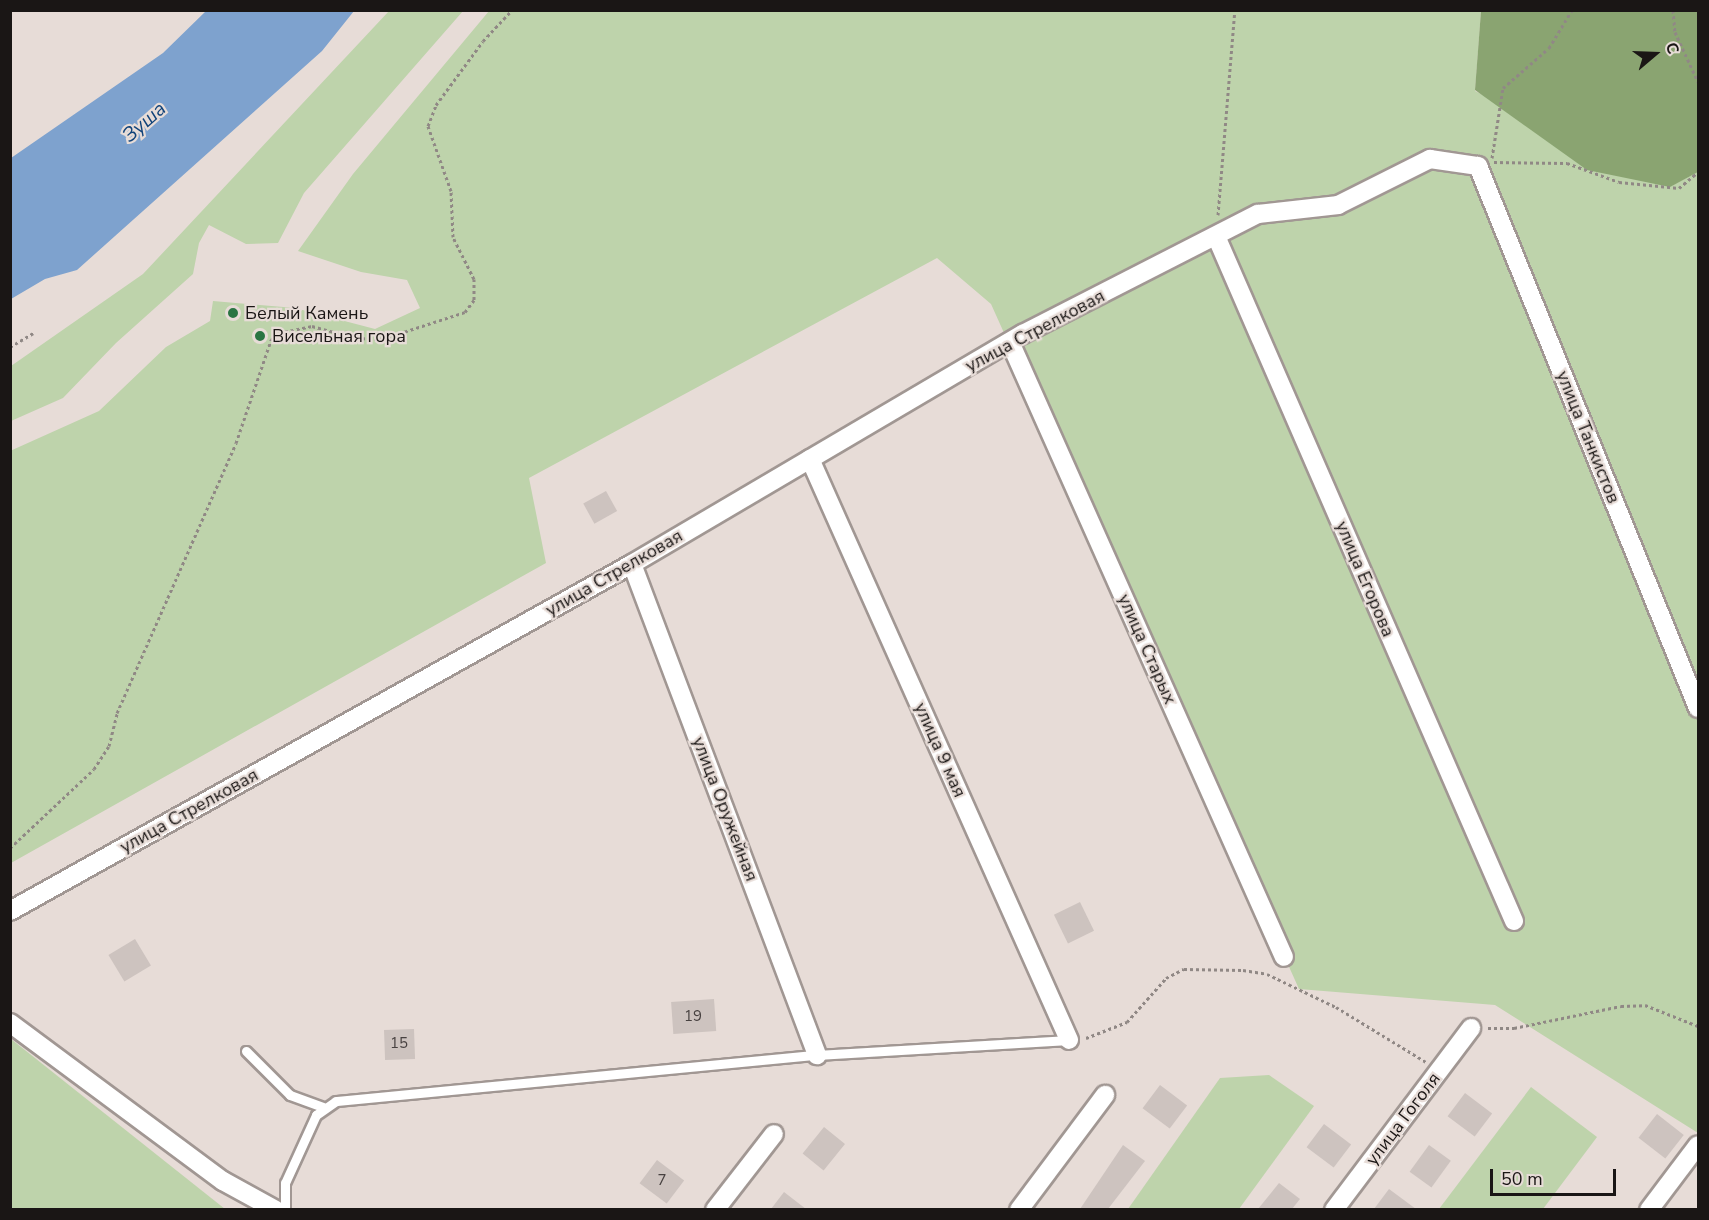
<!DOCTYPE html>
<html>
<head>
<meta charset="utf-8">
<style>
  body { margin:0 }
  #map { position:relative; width:1709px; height:1220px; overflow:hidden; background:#e7dcd7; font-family:"Nunito Sans",sans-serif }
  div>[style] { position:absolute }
  .green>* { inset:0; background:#bed3ab }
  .forest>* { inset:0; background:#8aa471 }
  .water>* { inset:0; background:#7ea2ce }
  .building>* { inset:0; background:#cdc3bf; transform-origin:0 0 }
  .path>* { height:3px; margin-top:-1.5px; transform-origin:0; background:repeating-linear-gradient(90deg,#908885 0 3px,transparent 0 6px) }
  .roads { filter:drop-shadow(2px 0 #a19793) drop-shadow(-2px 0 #a19793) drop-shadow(0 2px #a19793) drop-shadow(0 -2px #a19793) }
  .service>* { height:9px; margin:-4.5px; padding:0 4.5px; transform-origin:4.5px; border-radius:4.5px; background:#fff }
  .minor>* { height:18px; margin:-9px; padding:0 9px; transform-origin:9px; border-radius:9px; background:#fff }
  .dots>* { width:16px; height:16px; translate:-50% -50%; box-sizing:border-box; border:3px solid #e7dcd7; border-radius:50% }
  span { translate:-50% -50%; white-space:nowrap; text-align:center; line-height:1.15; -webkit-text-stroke:4.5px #e7dcd7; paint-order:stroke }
  .number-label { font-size:15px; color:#474140 }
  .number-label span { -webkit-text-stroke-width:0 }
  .poi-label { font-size:18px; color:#1a1615 }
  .left { translate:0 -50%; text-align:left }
  .street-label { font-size:18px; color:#1a1615 }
  .water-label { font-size:20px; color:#11437a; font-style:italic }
  .frame { position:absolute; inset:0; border:12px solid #1a1615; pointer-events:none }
  .north { position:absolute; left:1625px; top:24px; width:60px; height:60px; -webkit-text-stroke:4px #e7dcd7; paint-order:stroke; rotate:71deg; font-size:16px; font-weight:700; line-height:24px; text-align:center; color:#1a1615 }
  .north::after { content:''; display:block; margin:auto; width:21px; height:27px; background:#1a1615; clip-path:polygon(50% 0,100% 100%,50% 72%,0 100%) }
  .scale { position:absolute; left:1490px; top:1169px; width:126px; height:27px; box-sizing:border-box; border:3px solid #1a1615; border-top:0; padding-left:8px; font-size:18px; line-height:21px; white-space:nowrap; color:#1a1615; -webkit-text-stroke:4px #e7dcd7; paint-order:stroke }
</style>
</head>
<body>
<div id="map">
  <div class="green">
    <div style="clip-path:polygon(389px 11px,463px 11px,304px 193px,278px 243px,246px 244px,209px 225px,199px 243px,193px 274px,116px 343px,63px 398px,11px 421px,11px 366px,143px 274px)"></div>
    <div style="clip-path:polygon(489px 11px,1481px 11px,1475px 91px,1669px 187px,1698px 172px,1698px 1133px,1495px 1005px,1299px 989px,991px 304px,937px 258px,529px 478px,546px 563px,11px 863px,10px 451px,99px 411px,166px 347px,210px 321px,213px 301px,295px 308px,375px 329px,420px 308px,407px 280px,361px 272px,298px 251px,353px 174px)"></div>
    <div style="clip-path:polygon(10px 1039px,11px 1039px,225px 1209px,11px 1209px)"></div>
    <div style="clip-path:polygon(1269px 1075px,1314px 1106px,1239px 1209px,1128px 1209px,1220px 1078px)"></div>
    <div style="clip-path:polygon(1531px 1087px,1597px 1137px,1543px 1209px,1439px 1209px)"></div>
  </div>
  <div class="forest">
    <div style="clip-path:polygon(1481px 11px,1698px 11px,1698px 172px,1670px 187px,1587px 170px,1475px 90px)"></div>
  </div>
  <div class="water">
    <div style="clip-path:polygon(206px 11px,354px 11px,322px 51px,77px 270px,45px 279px,11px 299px,11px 158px,163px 53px)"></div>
  </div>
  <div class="building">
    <div style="left:606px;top:491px;width:23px;height:26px;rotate:61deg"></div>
    <div style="left:1080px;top:902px;width:32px;height:29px;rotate:64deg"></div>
    <div style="left:135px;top:939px;width:31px;height:31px;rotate:59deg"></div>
    <div style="left:714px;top:999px;width:32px;height:43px;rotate:86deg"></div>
    <div style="left:414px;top:1029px;width:30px;height:30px;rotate:88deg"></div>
    <div style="left:1160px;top:1085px;width:34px;height:29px;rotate:37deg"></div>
    <div style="left:1465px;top:1093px;width:34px;height:29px;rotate:37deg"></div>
    <div style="left:1657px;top:1114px;width:34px;height:30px;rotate:38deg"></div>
    <div style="left:1324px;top:1124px;width:34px;height:29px;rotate:37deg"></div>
    <div style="left:824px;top:1127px;width:27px;height:34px;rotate:39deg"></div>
    <div style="clip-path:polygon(1123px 1145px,1145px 1161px,1108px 1209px,1080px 1209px)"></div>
    <div style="left:1429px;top:1145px;width:27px;height:33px;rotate:36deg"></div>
    <div style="left:657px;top:1160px;width:34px;height:29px;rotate:37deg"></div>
    <div style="clip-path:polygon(1279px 1183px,1300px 1199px,1292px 1209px,1258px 1209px)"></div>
    <div style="clip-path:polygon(1389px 1189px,1416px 1209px,1374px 1209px)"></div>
    <div style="clip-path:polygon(784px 1192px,806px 1209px,771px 1209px)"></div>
  </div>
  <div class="path">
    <div style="left:1673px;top:10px;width:22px;rotate:85deg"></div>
    <div style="left:1675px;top:32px;width:55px;rotate:65.3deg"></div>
    <div style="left:1492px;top:158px;width:71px;rotate:-81.1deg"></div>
    <div style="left:1503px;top:88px;width:61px;rotate:-41deg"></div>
    <div style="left:1549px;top:48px;width:44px;rotate:-58.8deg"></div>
    <div style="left:1494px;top:162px;width:73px;rotate:0.8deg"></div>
    <div style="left:1567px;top:163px;width:55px;rotate:20.1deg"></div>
    <div style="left:1619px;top:182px;width:60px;rotate:5.7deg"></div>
    <div style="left:1679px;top:188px;width:25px;rotate:-40deg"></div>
    <div style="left:1218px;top:215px;width:206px;rotate:-85.3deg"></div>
    <div style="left:10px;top:347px;width:27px;rotate:-31deg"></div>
    <div style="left:10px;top:848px;width:115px;rotate:-43.2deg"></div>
    <div style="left:94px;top:769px;width:27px;rotate:-57deg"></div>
    <div style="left:109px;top:746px;width:34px;rotate:-76deg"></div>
    <div style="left:117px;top:713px;width:295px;rotate:-66.2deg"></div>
    <div style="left:236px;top:443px;width:109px;rotate:-71.2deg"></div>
    <div style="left:271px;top:340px;width:11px;rotate:-41deg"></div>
    <div style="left:279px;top:333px;width:34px;rotate:-12deg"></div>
    <div style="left:312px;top:326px;width:46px;rotate:15.3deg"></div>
    <div style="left:356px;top:338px;width:26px;rotate:2deg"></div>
    <div style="left:382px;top:339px;width:87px;rotate:-18deg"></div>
    <div style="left:465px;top:312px;width:15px;rotate:-53deg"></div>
    <div style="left:474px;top:300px;width:21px;rotate:-90deg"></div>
    <div style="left:474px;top:279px;width:47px;rotate:-116.6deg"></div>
    <div style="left:453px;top:237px;width:46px;rotate:-92.5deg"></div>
    <div style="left:451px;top:191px;width:69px;rotate:-109.5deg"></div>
    <div style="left:428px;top:126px;width:22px;rotate:-69deg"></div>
    <div style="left:436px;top:105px;width:79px;rotate:-53.7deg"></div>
    <div style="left:483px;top:41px;width:42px;rotate:-46.9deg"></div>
    <div style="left:1488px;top:1028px;width:26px"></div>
    <div style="left:1514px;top:1028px;width:109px;rotate:-11.6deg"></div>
    <div style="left:1621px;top:1006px;width:24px;rotate:-2deg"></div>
    <div style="left:1645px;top:1005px;width:57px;rotate:21.6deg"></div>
    <div style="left:1086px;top:1038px;width:44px;rotate:-21.3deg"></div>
    <div style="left:1127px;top:1022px;width:59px;rotate:-48.4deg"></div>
    <div style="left:1166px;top:978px;width:20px;rotate:-27deg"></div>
    <div style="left:1184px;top:969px;width:59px;rotate:1deg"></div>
    <div style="left:1243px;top:970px;width:24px;rotate:9deg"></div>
    <div style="left:1267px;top:974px;width:76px;rotate:25.6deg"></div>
    <div style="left:1336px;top:1007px;width:105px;rotate:31.4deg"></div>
  </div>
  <div class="roads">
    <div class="service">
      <div style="left:246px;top:1051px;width:62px;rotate:45deg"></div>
      <div style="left:290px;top:1095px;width:35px;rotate:20deg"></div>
      <div style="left:285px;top:1210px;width:27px;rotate:-90deg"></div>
      <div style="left:285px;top:1183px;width:75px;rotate:-65.5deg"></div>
      <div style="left:316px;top:1115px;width:24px;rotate:-35deg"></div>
      <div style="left:336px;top:1101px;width:483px;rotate:-5.5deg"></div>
      <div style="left:817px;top:1055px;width:252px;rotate:-3.4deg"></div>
    </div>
    <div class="minor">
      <div style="left:1216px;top:236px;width:747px;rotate:66.49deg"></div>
      <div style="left:1010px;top:342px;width:673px;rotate:65.99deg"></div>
      <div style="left:810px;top:459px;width:636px;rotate:65.97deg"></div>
      <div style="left:632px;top:564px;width:525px;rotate:69.35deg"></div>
      <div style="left:10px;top:911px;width:712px;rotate:-29.16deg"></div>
      <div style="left:632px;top:564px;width:454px;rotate:-30.5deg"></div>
      <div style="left:1023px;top:334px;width:264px;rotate:-27.1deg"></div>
      <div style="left:1258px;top:214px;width:81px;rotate:-6.4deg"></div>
      <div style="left:1338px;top:205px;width:103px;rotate:-26.6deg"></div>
      <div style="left:1430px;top:159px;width:49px;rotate:8.3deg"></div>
      <div style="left:1478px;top:166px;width:585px;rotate:67.91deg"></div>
      <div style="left:10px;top:1023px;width:265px;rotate:36.6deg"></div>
      <div style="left:223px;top:1181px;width:60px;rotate:28.7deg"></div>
      <div style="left:715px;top:1210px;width:96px;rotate:-52.2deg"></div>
      <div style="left:1019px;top:1210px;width:144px;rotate:-53.2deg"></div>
      <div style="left:1334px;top:1210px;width:228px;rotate:-53deg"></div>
      <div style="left:1649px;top:1210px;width:81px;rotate:-53deg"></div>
    </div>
  </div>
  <div class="dots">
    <div style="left:233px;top:313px;background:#2a7543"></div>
    <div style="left:260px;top:336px;background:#2a7543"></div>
  </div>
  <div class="number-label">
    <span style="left:693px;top:1017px">19</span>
    <span style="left:399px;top:1044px">15</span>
    <span style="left:662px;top:1181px">7</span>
  </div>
  <div class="poi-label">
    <span class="left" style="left:245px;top:313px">Белый Камень</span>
    <span class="left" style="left:272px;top:336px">Висельная гора</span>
  </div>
  <div class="street-label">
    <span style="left:1035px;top:331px;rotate:-28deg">улица Стрелковая</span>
    <span style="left:1588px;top:437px;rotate:68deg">улица Танкистов</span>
    <span style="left:614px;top:573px;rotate:-30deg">улица Стрелковая</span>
    <span style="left:1365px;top:579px;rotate:67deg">улица Егорова</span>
    <span style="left:1147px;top:649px;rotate:66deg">улица Старых</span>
    <span style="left:940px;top:750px;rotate:66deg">улица 9 мая</span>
    <span style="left:725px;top:809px;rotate:69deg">улица Оружейная</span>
    <span style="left:189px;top:811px;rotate:-29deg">улица Стрелковая</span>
    <span style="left:1403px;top:1119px;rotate:-53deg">улица Гоголя</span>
  </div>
  <div class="water-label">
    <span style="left:144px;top:122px;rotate:-41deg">Зуша</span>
  </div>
  <div class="frame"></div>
  <div class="north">С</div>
  <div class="scale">50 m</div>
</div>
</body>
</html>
